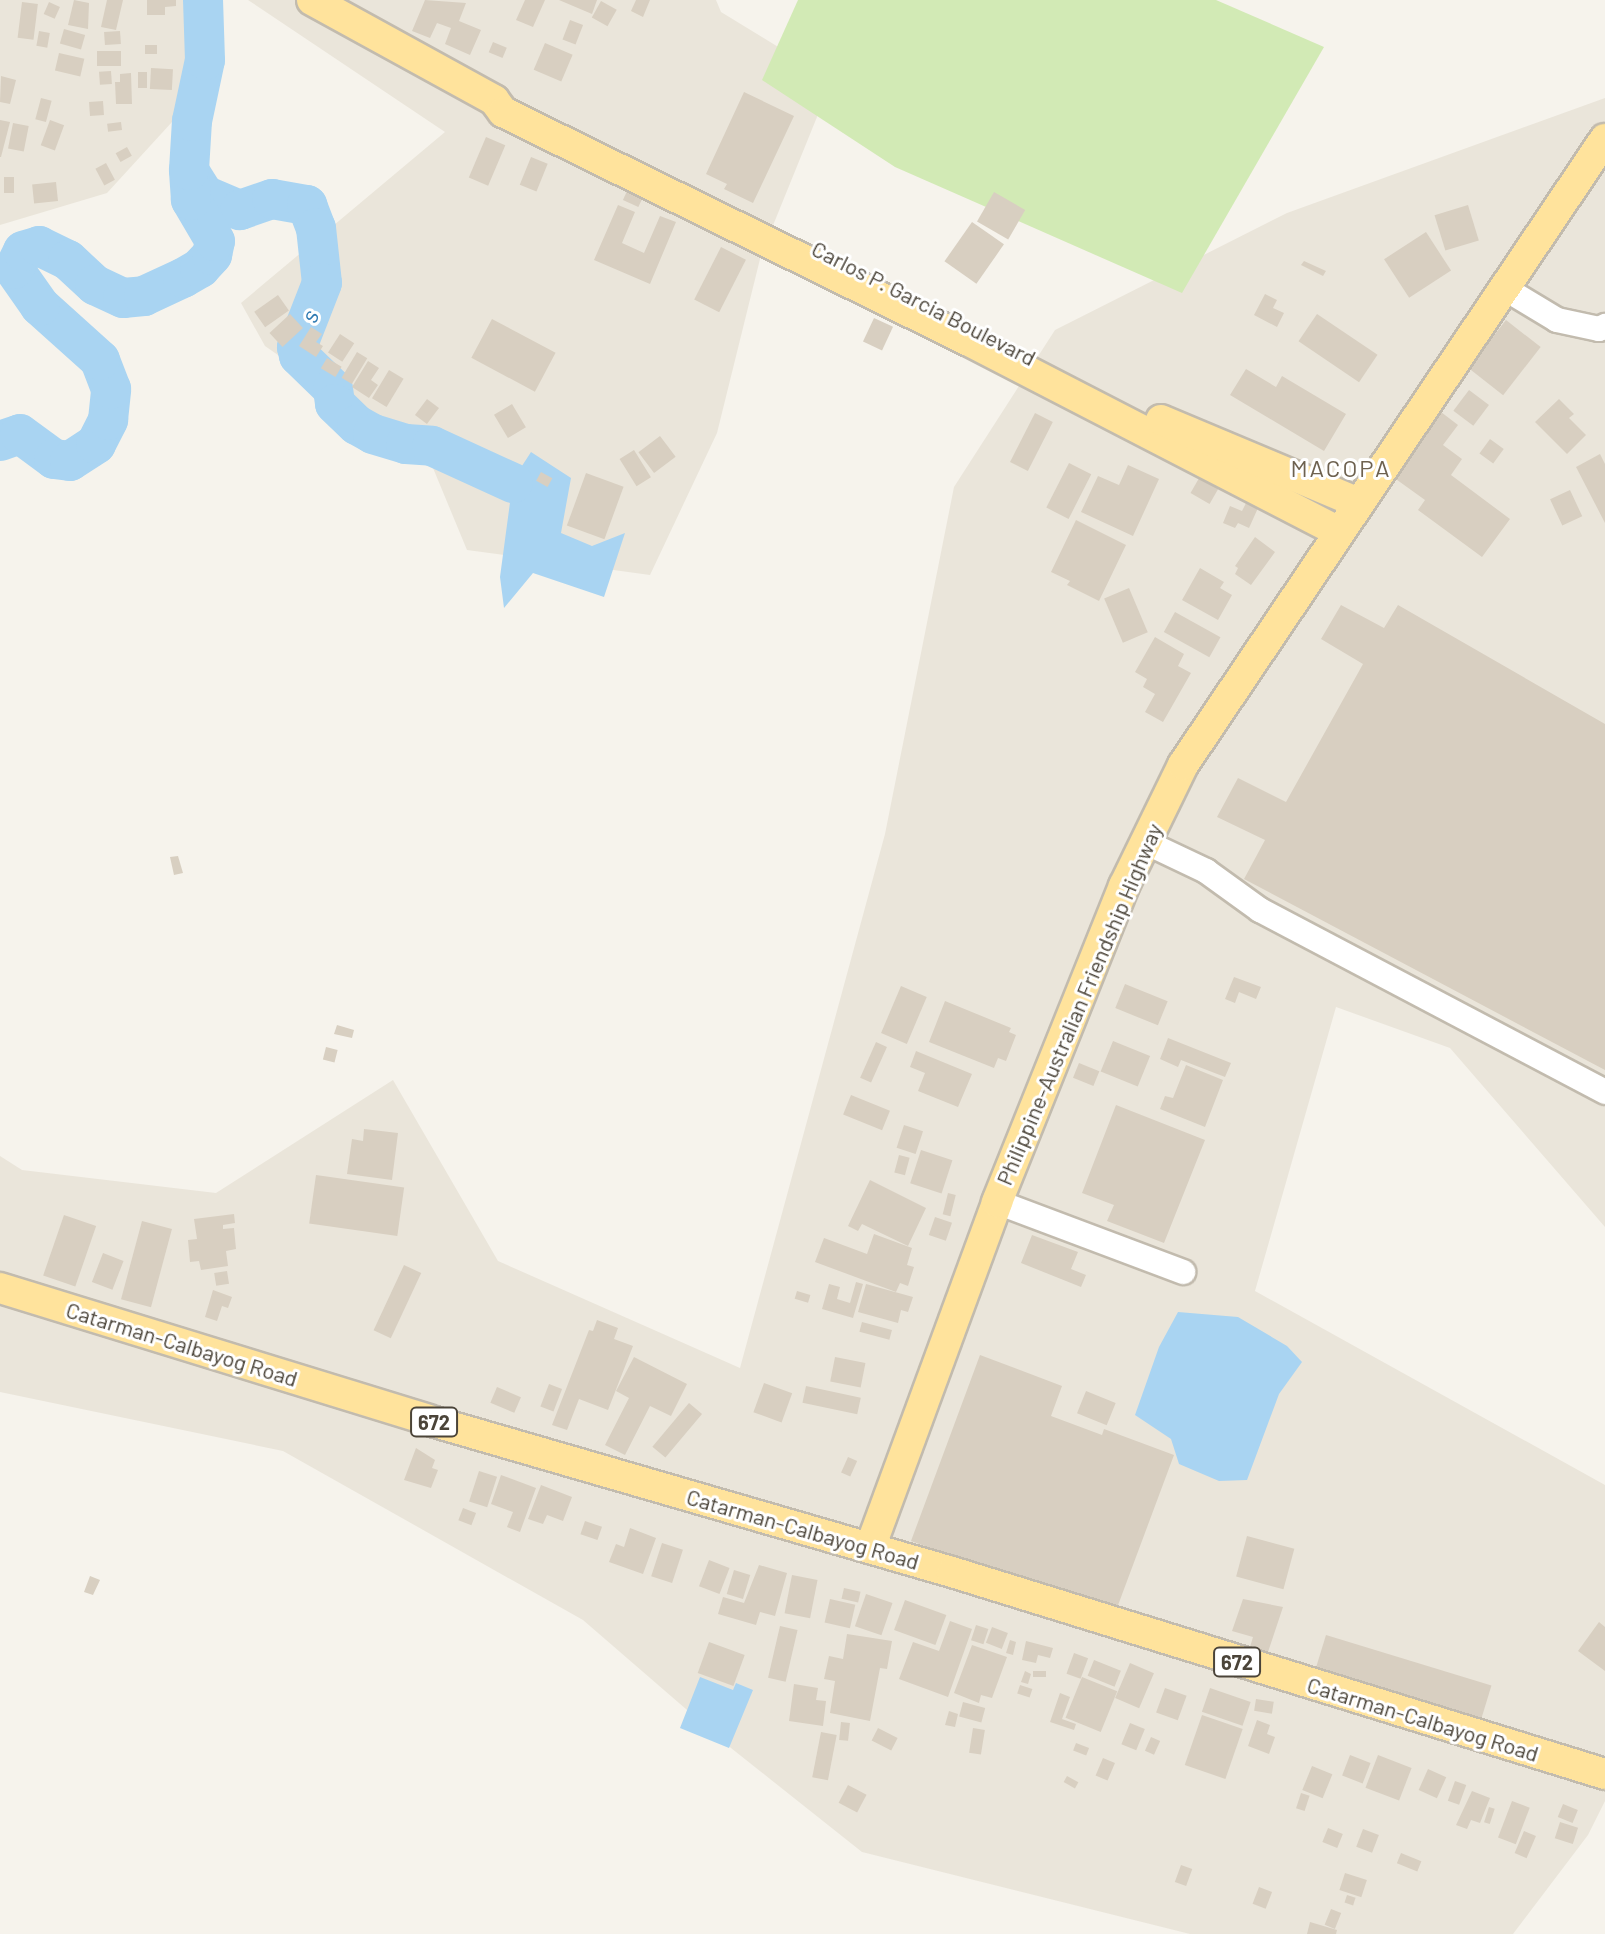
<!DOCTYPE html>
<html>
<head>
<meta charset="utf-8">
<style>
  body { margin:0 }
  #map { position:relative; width:1605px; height:1934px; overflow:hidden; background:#f6f3ec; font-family:Barlow,sans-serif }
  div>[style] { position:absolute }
  .residential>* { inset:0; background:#eae5da }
  .green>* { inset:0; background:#d2eab5 }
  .water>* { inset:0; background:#a9d4f2 }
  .river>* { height:40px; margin:-20px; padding:0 20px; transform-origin:20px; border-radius:20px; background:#a9d4f2 }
  .building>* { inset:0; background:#d8cfc1; transform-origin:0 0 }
  .roads { filter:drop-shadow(2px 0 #c2bbae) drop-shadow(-2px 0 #c2bbae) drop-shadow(0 2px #c2bbae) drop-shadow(0 -2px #c2bbae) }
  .minor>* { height:24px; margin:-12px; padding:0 12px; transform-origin:12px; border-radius:12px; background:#fff }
  .major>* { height:30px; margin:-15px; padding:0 15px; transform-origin:15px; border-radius:15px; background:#ffe39c }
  span { translate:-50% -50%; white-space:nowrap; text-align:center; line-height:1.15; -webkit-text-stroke:6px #fff; paint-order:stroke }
  .shield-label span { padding:2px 6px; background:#fff; border:2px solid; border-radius:6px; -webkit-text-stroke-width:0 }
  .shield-label { font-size:20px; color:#4b4439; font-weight:700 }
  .street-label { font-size:22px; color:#4b4439 }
  .water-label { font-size:24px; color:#2e7ab2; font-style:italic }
  .neighbourhood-label { font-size:24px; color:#6e6250; letter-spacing:2px }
</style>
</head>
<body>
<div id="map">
  <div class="residential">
    <div style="clip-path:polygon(0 0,202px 0,206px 14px,172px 122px,107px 193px,0 225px)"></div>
    <div style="clip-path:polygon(248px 0,716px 0,721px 12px,832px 80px,761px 255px,717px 433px,650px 575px,467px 550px,433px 468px,406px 444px,265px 346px,241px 303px,445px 132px)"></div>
    <div style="clip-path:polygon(1605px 98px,1605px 1227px,1450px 1048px,1336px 1007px,1255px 1291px,1605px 1485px,1605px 1801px,1588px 1835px,1513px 1934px,1190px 1934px,862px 1852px,731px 1748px,583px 1620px,283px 1451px,0 1392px,0 1156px,22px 1170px,216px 1193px,393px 1080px,498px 1261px,740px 1368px,885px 834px,954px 487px,1055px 330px,1287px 213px)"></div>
  </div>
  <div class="green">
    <div style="clip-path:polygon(798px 0,1216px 0,1324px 47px,1182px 293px,895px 167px,762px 80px)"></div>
  </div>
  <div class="water">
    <div style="clip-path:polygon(531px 452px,571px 478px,561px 533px,592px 546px,625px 533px,604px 597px,533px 573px,504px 608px,500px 577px,511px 495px,502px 480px,520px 469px)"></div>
    <div style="clip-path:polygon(1178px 1312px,1238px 1317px,1287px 1346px,1302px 1362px,1279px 1394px,1247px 1480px,1219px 1481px,1179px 1464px,1171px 1439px,1135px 1415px,1159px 1347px)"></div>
    <div style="clip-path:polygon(700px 1677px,733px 1690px,736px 1683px,753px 1690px,729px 1748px,680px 1728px)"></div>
  </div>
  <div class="river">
    <div style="left:191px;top:174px;width:25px;rotate:58deg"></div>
    <div style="left:204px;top:195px;width:39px;rotate:23deg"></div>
    <div style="left:240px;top:210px;width:34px;rotate:-19deg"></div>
    <div style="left:272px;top:199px;width:36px;rotate:10deg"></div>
    <div style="left:307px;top:205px;width:25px;rotate:69deg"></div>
    <div style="left:316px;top:228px;width:55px;rotate:83.8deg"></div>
    <div style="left:322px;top:283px;width:69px;rotate:111.3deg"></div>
    <div style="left:297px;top:347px;width:9px;rotate:77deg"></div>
    <div style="left:299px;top:356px;width:47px;rotate:44.1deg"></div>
    <div style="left:333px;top:389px;width:15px;rotate:82deg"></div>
    <div style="left:335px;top:404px;width:30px;rotate:44deg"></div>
    <div style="left:357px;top:425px;width:18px;rotate:29deg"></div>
    <div style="left:373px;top:434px;width:34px;rotate:17deg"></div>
    <div style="left:406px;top:444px;width:26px;rotate:4deg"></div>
    <div style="left:432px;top:446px;width:89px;rotate:24.6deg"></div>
    <div style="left:0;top:441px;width:21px;rotate:-19deg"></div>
    <div style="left:20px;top:434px;width:42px;rotate:36.3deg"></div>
    <div style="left:54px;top:459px;width:16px;rotate:7deg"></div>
    <div style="left:70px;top:461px;width:31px;rotate:-33deg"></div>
    <div style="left:96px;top:444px;width:27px;rotate:-63deg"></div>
    <div style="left:108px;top:420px;width:31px;rotate:-84deg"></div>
    <div style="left:111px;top:389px;width:31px;rotate:-111deg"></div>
    <div style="left:100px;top:360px;width:81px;rotate:-138deg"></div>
    <div style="left:40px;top:306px;width:45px;rotate:-125.1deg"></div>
    <div style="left:14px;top:269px;width:20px;rotate:-63deg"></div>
    <div style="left:23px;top:251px;width:17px;rotate:-17deg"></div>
    <div style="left:39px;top:246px;width:32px;rotate:26deg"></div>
    <div style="left:68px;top:260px;width:37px;rotate:43deg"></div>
    <div style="left:95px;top:285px;width:31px;rotate:25deg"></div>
    <div style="left:123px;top:298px;width:21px;rotate:-5deg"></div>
    <div style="left:144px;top:296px;width:43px;rotate:-24.8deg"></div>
    <div style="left:183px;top:278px;width:20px;rotate:-30deg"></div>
    <div style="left:200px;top:268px;width:18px;rotate:-47deg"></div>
    <div style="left:212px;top:255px;width:14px;rotate:-78deg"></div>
    <div style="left:215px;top:241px;width:48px;rotate:-120.3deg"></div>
    <div style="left:191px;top:200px;width:30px;rotate:-94deg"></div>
    <div style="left:189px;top:170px;width:49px;rotate:-86.5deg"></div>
    <div style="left:192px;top:121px;width:62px;rotate:-78deg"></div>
    <div style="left:205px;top:60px;width:60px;rotate:-91.9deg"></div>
  </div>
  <div class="building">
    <div style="clip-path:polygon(74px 0,89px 3px,88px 29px,68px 25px)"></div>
    <div style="clip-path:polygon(107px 0,123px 0,116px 30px,101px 27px)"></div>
    <div style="clip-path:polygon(147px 0,176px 0,176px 6px,165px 7px,165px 15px,147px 15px)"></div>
    <div style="clip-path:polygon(425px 0,466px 3px,459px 21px,481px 30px,470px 55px,445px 44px,451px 28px,437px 23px,430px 38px,412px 31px)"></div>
    <div style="clip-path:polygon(525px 0,545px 0,533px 27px,516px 20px)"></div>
    <div style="clip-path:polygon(559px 0,597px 0,592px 14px)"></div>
    <div style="clip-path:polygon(636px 0,650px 0,643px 17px,631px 11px)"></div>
    <div style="left:601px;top:1px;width:18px;height:19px;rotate:29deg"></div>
    <div style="left:22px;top:2px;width:16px;height:36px;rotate:7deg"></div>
    <div style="left:49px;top:2px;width:12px;height:13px;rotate:24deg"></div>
    <div style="left:570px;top:20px;width:14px;height:21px;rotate:21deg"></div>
    <div style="left:64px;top:29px;width:22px;height:15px;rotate:16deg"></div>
    <div style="left:39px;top:31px;width:11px;height:15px;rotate:10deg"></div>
    <div style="left:120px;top:31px;width:13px;height:16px;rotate:86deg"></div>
    <div style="left:493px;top:42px;width:15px;height:11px;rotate:23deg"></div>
    <div style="left:545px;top:43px;width:30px;height:29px;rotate:23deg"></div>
    <div style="left:145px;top:45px;width:12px;height:9px"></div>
    <div style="left:121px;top:51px;width:15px;height:24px;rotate:90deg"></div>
    <div style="left:59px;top:53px;width:26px;height:18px;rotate:13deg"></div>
    <div style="left:151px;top:68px;width:22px;height:21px;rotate:3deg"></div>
    <div style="left:111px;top:71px;width:13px;height:12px;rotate:86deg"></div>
    <div style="left:138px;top:72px;width:9px;height:16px"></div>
    <div style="clip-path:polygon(131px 73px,132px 104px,116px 104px,115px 82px,120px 82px,120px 74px)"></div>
    <div style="clip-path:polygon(1px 76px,16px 80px,10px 104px,0 102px)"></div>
    <div style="clip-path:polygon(744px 92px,794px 116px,753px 203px,724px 189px,727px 184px,706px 174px)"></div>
    <div style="left:41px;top:98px;width:11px;height:22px;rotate:15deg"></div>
    <div style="left:103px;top:101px;width:14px;height:14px;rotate:86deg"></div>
    <div style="clip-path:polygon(0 120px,10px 122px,1px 157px,0 157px)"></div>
    <div style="left:50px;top:120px;width:15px;height:27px;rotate:20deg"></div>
    <div style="left:121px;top:122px;width:8px;height:14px;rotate:83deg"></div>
    <div style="left:13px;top:123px;width:16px;height:26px;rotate:11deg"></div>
    <div style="left:486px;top:137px;width:21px;height:44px;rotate:23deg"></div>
    <div style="left:127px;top:147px;width:10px;height:13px;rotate:61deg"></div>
    <div style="left:531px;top:157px;width:18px;height:30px;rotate:22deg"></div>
    <div style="left:106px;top:163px;width:19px;height:12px;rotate:62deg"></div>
    <div style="left:4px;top:177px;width:10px;height:16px"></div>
    <div style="left:56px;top:182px;width:19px;height:24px;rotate:84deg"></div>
    <div style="left:628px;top:189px;width:17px;height:12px;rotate:25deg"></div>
    <div style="left:994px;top:192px;width:36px;height:34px;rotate:30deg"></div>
    <div style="clip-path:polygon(618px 205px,635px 212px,622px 243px,644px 253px,660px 216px,676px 222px,650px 284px,594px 260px)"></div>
    <div style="left:1468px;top:205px;width:37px;height:35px;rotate:73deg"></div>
    <div style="left:972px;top:222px;width:39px;height:48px;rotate:35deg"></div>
    <div style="left:1426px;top:232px;width:46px;height:50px;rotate:57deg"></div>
    <div style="left:721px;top:247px;width:28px;height:59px;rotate:27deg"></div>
    <div style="clip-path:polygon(1304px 261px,1326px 271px,1323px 276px,1301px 265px)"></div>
    <div style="clip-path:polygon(1265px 294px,1277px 300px,1273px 308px,1284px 313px,1277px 327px,1254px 315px)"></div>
    <div style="left:278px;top:295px;width:19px;height:29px;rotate:55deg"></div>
    <div style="left:290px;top:314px;width:19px;height:28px;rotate:47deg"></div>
    <div style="left:1317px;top:314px;width:73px;height:33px;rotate:34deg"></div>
    <div style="left:874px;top:318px;width:21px;height:26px;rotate:25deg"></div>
    <div style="left:492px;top:319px;width:72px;height:44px;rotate:28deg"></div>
    <div style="left:1506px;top:320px;width:44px;height:61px;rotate:38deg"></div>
    <div style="clip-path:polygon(311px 327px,322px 334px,316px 342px,323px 346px,316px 357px,299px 346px)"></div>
    <div style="left:340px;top:334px;width:17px;height:22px;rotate:33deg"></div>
    <div style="left:357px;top:352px;width:12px;height:30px;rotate:31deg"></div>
    <div style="left:327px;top:358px;width:17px;height:12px;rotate:31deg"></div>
    <div style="clip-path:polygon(368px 361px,379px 368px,371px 380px,378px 385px,369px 398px,352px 387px)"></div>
    <div style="clip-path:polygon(1246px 369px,1276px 387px,1282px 376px,1346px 414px,1324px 451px,1230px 395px)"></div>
    <div style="left:389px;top:370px;width:17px;height:33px;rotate:31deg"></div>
    <div style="left:1469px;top:390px;width:25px;height:26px;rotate:37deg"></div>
    <div style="left:427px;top:399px;width:15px;height:20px;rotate:37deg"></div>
    <div style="clip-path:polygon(1559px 399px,1574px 414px,1569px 418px,1586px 435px,1567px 454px,1535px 422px)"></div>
    <div style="left:512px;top:404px;width:27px;height:21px;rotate:59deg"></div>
    <div style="clip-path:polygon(1441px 412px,1458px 425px,1443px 445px,1462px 459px,1451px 475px,1510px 519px,1482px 557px,1418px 510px,1425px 500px,1393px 477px)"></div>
    <div style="left:1035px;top:413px;width:20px;height:55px;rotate:27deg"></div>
    <div style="left:660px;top:436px;width:26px;height:27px;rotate:53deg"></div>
    <div style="left:1490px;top:439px;width:17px;height:18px;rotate:36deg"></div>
    <div style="left:634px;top:450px;width:32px;height:17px;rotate:58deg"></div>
    <div style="clip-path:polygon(1600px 454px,1605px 464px,1605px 523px,1576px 467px)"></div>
    <div style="left:1069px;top:463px;width:25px;height:50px;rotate:27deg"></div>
    <div style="clip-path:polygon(1128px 465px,1159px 479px,1133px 536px,1081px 512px,1098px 476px,1119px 485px)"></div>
    <div style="left:541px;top:472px;width:13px;height:10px;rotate:29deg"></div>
    <div style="left:586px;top:473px;width:40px;height:56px;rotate:20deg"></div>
    <div style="left:1202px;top:473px;width:22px;height:23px;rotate:30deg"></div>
    <div style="left:1570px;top:490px;width:29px;height:22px;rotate:65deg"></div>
    <div style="clip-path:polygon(1246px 503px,1258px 508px,1249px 528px,1238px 523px,1235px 528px,1223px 523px,1230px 506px,1242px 511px)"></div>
    <div style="clip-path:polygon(1076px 520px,1126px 545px,1099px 601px,1067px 585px,1070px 581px,1051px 572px)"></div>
    <div style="clip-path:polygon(1255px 537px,1275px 552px,1251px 585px,1235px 574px,1238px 568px,1235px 566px)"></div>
    <div style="clip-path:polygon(1200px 568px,1224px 582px,1220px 588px,1232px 595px,1218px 620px,1182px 600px)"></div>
    <div style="left:1129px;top:588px;width:48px;height:27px;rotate:67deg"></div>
    <div style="clip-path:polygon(1341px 605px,1384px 628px,1398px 605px,1605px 724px,1605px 1070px,1244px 879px,1265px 840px,1217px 817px,1238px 778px,1286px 802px,1363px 664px,1321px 639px)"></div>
    <div style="left:1175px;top:612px;width:52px;height:23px;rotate:29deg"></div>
    <div style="clip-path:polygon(1155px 637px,1184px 654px,1178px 666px,1191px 673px,1163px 722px,1145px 712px,1155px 694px,1143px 687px,1147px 679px,1135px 672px)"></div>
    <div style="clip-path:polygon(178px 856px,183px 873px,174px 875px,170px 857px)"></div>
    <div style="clip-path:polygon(1234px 977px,1261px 987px,1256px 999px,1239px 992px,1235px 1003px,1225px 999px)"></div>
    <div style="left:1125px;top:984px;width:46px;height:26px;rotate:22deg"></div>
    <div style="left:901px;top:986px;width:28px;height:51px;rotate:23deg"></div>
    <div style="clip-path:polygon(945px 1001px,1011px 1028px,1009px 1032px,1016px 1035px,1006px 1061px,998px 1058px,994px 1068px,929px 1042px)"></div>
    <div style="clip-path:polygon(337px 1025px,354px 1030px,352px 1038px,334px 1034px)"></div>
    <div style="clip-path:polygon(1168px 1038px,1231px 1063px,1225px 1077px,1181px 1060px,1178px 1067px,1160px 1059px)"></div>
    <div style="left:1113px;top:1041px;width:40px;height:33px;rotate:22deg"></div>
    <div style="left:876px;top:1042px;width:12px;height:39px;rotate:24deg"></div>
    <div style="left:326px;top:1047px;width:12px;height:13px;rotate:14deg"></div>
    <div style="clip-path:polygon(916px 1051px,972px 1074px,958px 1107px,918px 1091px,925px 1073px,910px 1067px)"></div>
    <div style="left:1079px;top:1063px;width:22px;height:16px;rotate:22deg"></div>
    <div style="clip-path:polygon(1186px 1065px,1223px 1080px,1205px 1127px,1160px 1109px,1165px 1096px,1173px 1098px)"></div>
    <div style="left:851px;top:1095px;width:42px;height:21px;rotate:22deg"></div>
    <div style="clip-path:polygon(1116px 1105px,1205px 1140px,1164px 1243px,1107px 1221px,1114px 1205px,1082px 1193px)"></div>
    <div style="left:904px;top:1125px;width:20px;height:24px;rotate:18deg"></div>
    <div style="clip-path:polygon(364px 1129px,398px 1133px,392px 1180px,347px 1174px,352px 1139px,363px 1141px)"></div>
    <div style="left:921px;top:1150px;width:33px;height:35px;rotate:18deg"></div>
    <div style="left:899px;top:1155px;width:11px;height:18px;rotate:15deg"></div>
    <div style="left:316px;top:1175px;width:89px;height:49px;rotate:8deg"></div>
    <div style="clip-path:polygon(870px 1180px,926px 1208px,908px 1246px,862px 1224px,858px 1231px,848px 1226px)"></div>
    <div style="left:948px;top:1193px;width:8px;height:22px;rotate:14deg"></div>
    <div style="clip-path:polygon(234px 1214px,235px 1223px,223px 1225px,223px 1229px,234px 1228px,236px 1249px,226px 1251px,228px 1266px,201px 1270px,199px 1261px,190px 1262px,188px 1240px,197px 1239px,194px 1219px)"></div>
    <div style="left:64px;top:1215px;width:34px;height:64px;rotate:19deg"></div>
    <div style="left:935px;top:1217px;width:18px;height:19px;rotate:19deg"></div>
    <div style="left:142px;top:1221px;width:31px;height:81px;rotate:15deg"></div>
    <div style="clip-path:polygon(874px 1234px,912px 1248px,907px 1265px,914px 1267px,908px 1286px,900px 1283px,896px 1292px,815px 1262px,824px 1238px,867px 1254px)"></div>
    <div style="clip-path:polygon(1032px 1235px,1078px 1252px,1071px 1269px,1086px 1275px,1081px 1287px,1021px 1263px)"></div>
    <div style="left:103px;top:1253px;width:22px;height:31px;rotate:21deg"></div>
    <div style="left:404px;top:1265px;width:19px;height:72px;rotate:25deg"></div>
    <div style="left:227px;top:1271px;width:13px;height:13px;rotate:81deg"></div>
    <div style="clip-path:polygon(856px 1282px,863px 1284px,853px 1318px,822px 1309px,829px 1284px,840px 1287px,837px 1299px,850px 1303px)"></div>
    <div style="clip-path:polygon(866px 1284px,913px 1297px,908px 1312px,901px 1310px,898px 1323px,858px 1312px)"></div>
    <div style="clip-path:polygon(213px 1290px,232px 1297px,228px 1308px,222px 1306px,217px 1321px,205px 1317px)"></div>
    <div style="left:797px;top:1291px;width:14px;height:8px;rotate:17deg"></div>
    <div style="clip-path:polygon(597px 1320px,618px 1328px,614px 1339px,633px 1346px,608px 1410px,579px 1399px,567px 1430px,552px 1425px,589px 1330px,593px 1331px)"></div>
    <div style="left:862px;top:1322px;width:31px;height:10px;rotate:15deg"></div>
    <div style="clip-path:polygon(980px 1355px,1062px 1386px,1051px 1416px,1102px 1435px,1104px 1429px,1174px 1455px,1114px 1616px,911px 1541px)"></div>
    <div style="clip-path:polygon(634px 1357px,687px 1384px,671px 1416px,650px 1406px,625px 1455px,605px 1445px,629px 1398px,616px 1391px)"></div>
    <div style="left:835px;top:1357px;width:31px;height:25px;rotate:11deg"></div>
    <div style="left:764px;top:1383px;width:30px;height:31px;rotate:20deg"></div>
    <div style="left:549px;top:1384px;width:14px;height:24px;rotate:21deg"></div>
    <div style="left:806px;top:1386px;width:56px;height:17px;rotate:12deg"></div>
    <div style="left:497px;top:1387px;width:26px;height:17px;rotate:23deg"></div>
    <div style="left:1086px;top:1391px;width:32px;height:24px;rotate:22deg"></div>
    <div style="left:689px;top:1403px;width:17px;height:57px;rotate:40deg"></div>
    <div style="clip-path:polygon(416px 1448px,435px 1460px,432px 1468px,438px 1470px,431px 1488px,404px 1480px)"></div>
    <div style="left:848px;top:1457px;width:10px;height:17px;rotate:24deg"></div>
    <div style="left:479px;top:1471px;width:19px;height:32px;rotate:18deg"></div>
    <div style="clip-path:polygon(501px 1475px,536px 1488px,520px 1532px,507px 1527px,513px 1512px,491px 1504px)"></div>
    <div style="clip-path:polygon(541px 1485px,572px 1497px,563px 1521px,547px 1515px,543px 1524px,528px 1519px)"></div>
    <div style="left:463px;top:1508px;width:14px;height:13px;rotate:21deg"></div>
    <div style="left:585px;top:1521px;width:18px;height:14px;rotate:19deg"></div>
    <div style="clip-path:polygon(630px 1528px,656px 1538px,643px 1574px,609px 1562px,616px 1544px,624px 1547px)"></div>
    <div style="left:1247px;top:1536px;width:49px;height:42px;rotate:15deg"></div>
    <div style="left:662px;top:1543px;width:22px;height:35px;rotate:18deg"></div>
    <div style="left:709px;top:1560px;width:22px;height:28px;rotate:21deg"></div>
    <div style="clip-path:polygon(759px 1565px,787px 1573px,775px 1616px,760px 1612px,756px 1625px,718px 1614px,723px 1597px,744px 1603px)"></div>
    <div style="left:734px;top:1570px;width:17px;height:25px;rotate:17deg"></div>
    <div style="left:792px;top:1575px;width:26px;height:39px;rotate:11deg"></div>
    <div style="clip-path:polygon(90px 1576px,100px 1580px,93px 1595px,84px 1592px)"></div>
    <div style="left:844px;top:1588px;width:17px;height:11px;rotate:13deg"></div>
    <div style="left:866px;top:1594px;width:28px;height:34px;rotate:19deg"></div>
    <div style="left:830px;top:1599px;width:26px;height:24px;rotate:13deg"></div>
    <div style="clip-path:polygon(1243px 1599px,1283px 1607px,1268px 1652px,1250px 1647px,1253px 1637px,1232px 1631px)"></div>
    <div style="left:905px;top:1600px;width:44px;height:32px;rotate:20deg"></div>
    <div style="clip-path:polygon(950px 1621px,972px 1629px,948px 1697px,899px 1679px,913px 1642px,939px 1651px)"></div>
    <div style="clip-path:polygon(1599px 1622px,1605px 1627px,1605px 1671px,1578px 1651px)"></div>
    <div style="left:976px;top:1625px;width:13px;height:16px;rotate:18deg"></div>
    <div style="left:780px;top:1626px;width:18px;height:53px;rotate:13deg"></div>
    <div style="left:992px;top:1627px;width:17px;height:17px;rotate:21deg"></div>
    <div style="clip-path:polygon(847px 1634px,892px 1641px,887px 1669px,880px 1668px,870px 1721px,830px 1713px,835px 1681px,824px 1679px,829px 1656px,843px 1659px)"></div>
    <div style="left:1326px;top:1635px;width:173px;height:38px;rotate:17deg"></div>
    <div style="clip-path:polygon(1010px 1640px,1016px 1642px,1013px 1655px,1006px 1653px)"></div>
    <div style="clip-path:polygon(1026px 1641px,1053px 1648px,1050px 1658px,1038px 1655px,1036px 1663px,1022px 1660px)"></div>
    <div style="left:709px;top:1642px;width:38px;height:33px;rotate:20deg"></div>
    <div style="clip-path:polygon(972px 1645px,1007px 1657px,992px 1698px,981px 1695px,979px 1703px,954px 1693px)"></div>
    <div style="left:1074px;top:1653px;width:15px;height:22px;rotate:20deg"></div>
    <div style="left:1094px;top:1660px;width:29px;height:17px;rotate:22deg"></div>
    <div style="left:1130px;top:1663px;width:26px;height:38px;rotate:23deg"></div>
    <div style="clip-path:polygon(1025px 1671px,1031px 1674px,1028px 1684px,1021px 1682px)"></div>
    <div style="left:1033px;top:1671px;width:13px;height:6px"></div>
    <div style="left:1082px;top:1677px;width:38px;height:44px;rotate:22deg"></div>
    <div style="clip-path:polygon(794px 1684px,818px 1688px,816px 1700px,826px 1701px,823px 1726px,789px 1721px)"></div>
    <div style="left:1020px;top:1685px;width:13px;height:9px;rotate:18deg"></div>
    <div style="left:1165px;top:1688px;width:23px;height:26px;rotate:20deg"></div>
    <div style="left:1210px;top:1688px;width:43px;height:25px;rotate:19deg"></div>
    <div style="clip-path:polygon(1060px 1693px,1070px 1697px,1062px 1719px,1076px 1724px,1074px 1730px,1050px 1722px)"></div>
    <div style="left:1256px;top:1699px;width:18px;height:12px;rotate:9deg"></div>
    <div style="left:963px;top:1702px;width:23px;height:15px;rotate:15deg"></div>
    <div style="clip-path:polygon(949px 1711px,958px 1714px,955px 1727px,945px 1725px)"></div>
    <div style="left:1202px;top:1715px;width:43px;height:53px;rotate:19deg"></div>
    <div style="clip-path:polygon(1257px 1720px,1270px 1725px,1267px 1734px,1275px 1737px,1269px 1754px,1248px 1746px)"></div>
    <div style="left:841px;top:1722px;width:9px;height:18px;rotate:6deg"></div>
    <div style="left:1130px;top:1723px;width:16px;height:23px;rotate:22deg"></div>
    <div style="left:878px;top:1728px;width:22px;height:14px;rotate:27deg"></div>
    <div style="left:973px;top:1728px;width:12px;height:25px;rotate:9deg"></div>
    <div style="left:821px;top:1732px;width:16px;height:46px;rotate:11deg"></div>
    <div style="left:1151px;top:1737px;width:10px;height:15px;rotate:24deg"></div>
    <div style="left:1076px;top:1743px;width:14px;height:8px;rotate:21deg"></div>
    <div style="left:1350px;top:1755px;width:22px;height:22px;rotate:21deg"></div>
    <div style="left:1378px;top:1755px;width:36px;height:35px;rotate:21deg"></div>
    <div style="left:1103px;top:1758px;width:13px;height:19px;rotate:23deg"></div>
    <div style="left:1312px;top:1766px;width:22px;height:26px;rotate:22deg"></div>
    <div style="left:1428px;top:1769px;width:20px;height:23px;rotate:24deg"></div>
    <div style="left:1067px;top:1776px;width:13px;height:7px;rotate:29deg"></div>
    <div style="left:1455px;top:1781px;width:12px;height:21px;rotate:20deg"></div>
    <div style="left:848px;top:1785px;width:21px;height:20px;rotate:28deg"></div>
    <div style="clip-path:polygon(1472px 1791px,1490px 1798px,1480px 1823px,1471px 1820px,1467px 1829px,1456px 1825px)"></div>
    <div style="left:1301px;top:1793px;width:9px;height:16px;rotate:18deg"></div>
    <div style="left:1512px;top:1801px;width:19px;height:39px;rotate:21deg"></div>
    <div style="left:1563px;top:1804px;width:16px;height:14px;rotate:22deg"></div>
    <div style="left:1489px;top:1807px;width:6px;height:16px;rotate:18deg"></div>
    <div style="left:1560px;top:1822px;width:19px;height:17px;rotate:18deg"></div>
    <div style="left:1328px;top:1828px;width:16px;height:15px;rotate:22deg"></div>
    <div style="left:1363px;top:1829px;width:17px;height:19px;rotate:21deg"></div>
    <div style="left:1524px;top:1831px;width:13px;height:24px;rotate:23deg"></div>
    <div style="left:1401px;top:1853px;width:22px;height:11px;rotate:22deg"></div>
    <div style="left:1181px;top:1865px;width:12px;height:18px;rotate:20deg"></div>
    <div style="left:1345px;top:1873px;width:23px;height:18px;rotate:18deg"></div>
    <div style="left:1259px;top:1887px;width:14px;height:18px;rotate:21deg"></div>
    <div style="left:1347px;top:1895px;width:9px;height:8px;rotate:18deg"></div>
    <div style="left:1331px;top:1909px;width:11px;height:17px;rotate:22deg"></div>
    <div style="clip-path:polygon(1310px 1922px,1337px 1930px,1336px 1934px,1307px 1934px)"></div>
  </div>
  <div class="roads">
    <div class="minor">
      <div style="left:1504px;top:288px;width:62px;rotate:31.1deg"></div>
      <div style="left:1557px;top:320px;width:43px;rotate:12.1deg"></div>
      <div style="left:1599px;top:329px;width:7px;rotate:-27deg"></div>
      <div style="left:1145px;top:842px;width:68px;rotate:25.4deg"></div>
      <div style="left:1206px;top:871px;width:67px;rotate:35.8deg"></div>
      <div style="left:1260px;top:910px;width:390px;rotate:27.8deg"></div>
      <div style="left:997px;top:1202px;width:199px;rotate:20.6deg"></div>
    </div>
    <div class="major">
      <div style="left:312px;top:0;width:208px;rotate:28.8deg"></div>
      <div style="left:494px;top:100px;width:15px;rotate:53deg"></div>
      <div style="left:503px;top:112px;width:521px;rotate:26.17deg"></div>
      <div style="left:971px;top:342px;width:414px;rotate:27.3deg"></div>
      <div style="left:1161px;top:420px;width:214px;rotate:22.8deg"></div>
      <div style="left:0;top:1288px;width:448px;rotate:17.1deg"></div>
      <div style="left:428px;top:1420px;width:546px;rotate:16.18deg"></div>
      <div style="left:952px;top:1572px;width:684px;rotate:17.19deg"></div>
      <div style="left:870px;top:1548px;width:369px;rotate:-69.8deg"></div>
      <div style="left:997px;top:1202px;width:341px;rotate:-68.1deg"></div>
      <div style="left:1124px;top:886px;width:135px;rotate:-64deg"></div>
      <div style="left:1183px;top:765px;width:755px;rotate:-56.02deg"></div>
    </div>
  </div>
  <div class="shield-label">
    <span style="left:434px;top:1422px">672</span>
    <span style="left:1237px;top:1662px">672</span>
  </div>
  <div class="street-label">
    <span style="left:924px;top:303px;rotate:27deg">Carlos P. Garcia Boulevard</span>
    <span style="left:1079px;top:1004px;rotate:-67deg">Philippine-Australian Friendship Highway</span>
    <span style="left:182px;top:1344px;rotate:17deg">Catarman-Calbayog Road</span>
    <span style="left:803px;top:1529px;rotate:16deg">Catarman-Calbayog Road</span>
    <span style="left:1423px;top:1719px;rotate:17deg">Catarman-Calbayog Road</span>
  </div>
  <div class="water-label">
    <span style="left:309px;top:316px;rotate:-68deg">s</span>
  </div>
  <div class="neighbourhood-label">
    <span style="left:1341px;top:468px">MACOPA</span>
  </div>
</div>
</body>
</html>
